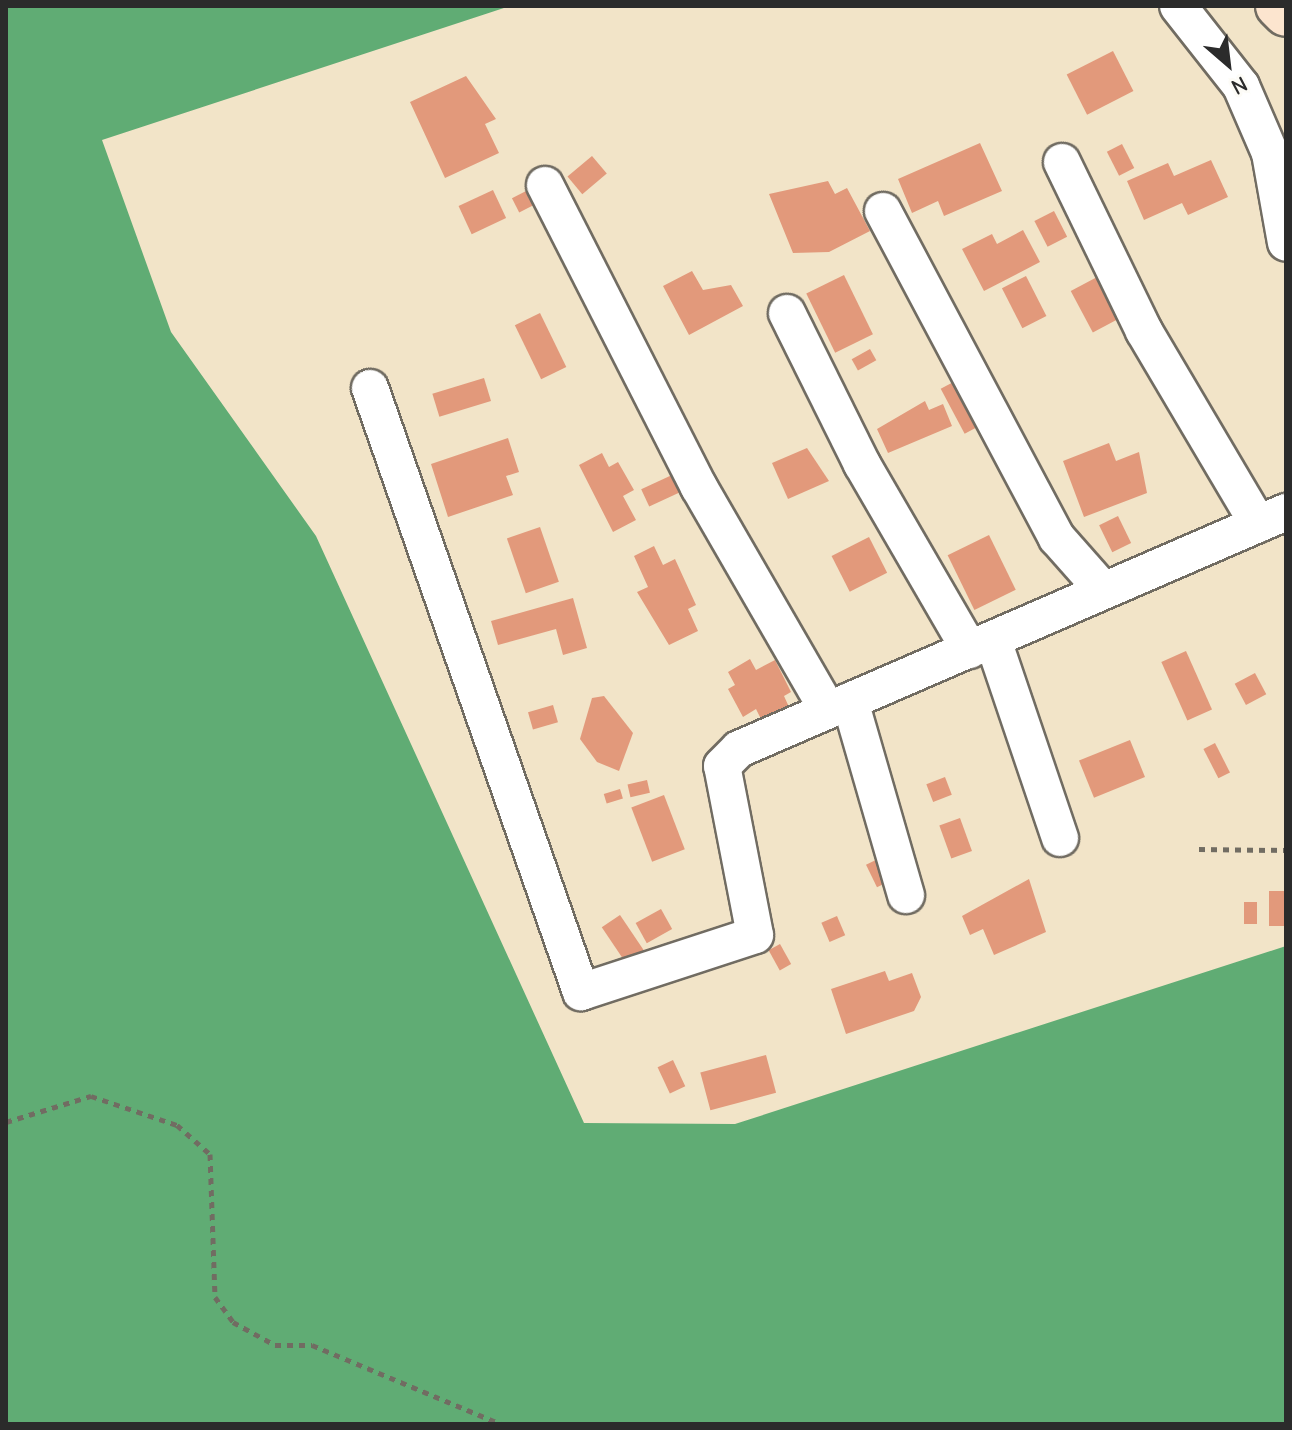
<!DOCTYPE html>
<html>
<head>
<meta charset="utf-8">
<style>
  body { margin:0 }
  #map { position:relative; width:1292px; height:1430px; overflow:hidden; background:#f2e4c8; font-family:"Comic Neue",sans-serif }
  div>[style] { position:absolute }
  .forest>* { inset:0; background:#60ac74 }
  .building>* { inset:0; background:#e2997b; transform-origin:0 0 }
  .path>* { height:5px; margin-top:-2.5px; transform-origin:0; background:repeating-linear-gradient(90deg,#716c62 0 6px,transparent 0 12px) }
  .roads { filter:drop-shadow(2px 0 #716c62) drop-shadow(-2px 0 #716c62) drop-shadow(0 2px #716c62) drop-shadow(0 -2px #716c62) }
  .minor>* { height:36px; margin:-18px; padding:0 18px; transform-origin:18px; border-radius:18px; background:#fff }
  .secondary>* { height:44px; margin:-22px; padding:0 22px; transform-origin:22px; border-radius:22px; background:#fce5cf }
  span { translate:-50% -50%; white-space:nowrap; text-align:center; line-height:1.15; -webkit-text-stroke:6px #fdfcf7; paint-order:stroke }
  .frame { position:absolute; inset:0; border:8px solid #2b2b2b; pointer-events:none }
  .north { position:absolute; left:1188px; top:24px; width:80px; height:80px; -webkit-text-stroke:6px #fdfcf7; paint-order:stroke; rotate:152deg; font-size:22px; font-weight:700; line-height:32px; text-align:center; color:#2b2b2b }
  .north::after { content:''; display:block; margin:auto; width:28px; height:36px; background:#2b2b2b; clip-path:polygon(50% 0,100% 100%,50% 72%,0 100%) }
</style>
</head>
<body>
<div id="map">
  <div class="forest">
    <div style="clip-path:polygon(6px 6px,510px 6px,102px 140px,171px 332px,316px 536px,584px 1123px,735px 1124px,1286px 946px,1286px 1424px,6px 1424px)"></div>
  </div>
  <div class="building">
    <div style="left:1113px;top:51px;width:45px;height:52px;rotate:63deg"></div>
    <div style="clip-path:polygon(466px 76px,496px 119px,485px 124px,499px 153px,445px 178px,410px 102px)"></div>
    <div style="clip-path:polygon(980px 143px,1002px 191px,944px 216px,938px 201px,912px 213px,898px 179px)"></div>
    <div style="left:1122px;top:144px;width:27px;height:17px;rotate:63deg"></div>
    <div style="left:592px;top:156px;width:23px;height:32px;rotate:50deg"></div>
    <div style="clip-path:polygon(1211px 160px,1228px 197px,1188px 215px,1182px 203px,1144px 220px,1127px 181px,1168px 163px,1174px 176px)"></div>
    <div style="clip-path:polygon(828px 181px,835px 194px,847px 188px,870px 231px,829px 252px,793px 253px,769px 194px)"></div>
    <div style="left:493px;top:190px;width:31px;height:38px;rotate:65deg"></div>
    <div style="left:528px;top:190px;width:16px;height:18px;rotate:63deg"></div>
    <div style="left:1054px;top:211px;width:29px;height:22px;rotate:63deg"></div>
    <div style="clip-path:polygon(1023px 230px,1040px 262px,984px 291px,962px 249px,992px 234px,997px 244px)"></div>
    <div style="clip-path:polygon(692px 271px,703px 290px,731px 285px,743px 306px,689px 335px,663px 286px)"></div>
    <div style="left:844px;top:275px;width:66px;height:42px;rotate:64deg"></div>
    <div style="left:1026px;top:276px;width:45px;height:27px;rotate:63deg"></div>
    <div style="left:1099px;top:276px;width:47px;height:32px;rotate:62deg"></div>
    <div style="left:540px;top:313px;width:60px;height:28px;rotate:64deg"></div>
    <div style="left:870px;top:349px;width:13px;height:21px;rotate:61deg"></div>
    <div style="left:484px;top:378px;width:24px;height:54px;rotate:73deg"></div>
    <div style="left:961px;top:378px;width:51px;height:23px;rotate:62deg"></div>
    <div style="clip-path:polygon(925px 401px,929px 410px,943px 404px,952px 426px,888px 453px,877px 429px)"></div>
    <div style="clip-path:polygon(508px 438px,519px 472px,506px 476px,513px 495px,448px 517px,431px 464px)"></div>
    <div style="clip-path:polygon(1109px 443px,1116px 461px,1139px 452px,1147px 493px,1084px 517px,1063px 461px)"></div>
    <div style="clip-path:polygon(807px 448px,829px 481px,788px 499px,772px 463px)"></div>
    <div style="clip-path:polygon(602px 453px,609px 467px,618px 462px,634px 490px,623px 496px,636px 520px,613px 532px,579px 465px)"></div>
    <div style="left:672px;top:475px;width:19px;height:34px;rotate:65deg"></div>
    <div style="left:1118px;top:516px;width:30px;height:21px;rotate:64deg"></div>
    <div style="left:540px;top:527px;width:58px;height:35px;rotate:71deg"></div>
    <div style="left:989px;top:535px;width:61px;height:46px;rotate:64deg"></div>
    <div style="left:869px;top:537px;width:40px;height:42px;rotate:63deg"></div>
    <div style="clip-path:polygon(654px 546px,663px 565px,675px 559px,696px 605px,688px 609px,698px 631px,669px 645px,637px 592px,648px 587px,634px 556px)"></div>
    <div style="clip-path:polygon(573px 598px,587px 648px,563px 655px,556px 629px,498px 645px,491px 621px)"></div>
    <div style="left:1186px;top:651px;width:64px;height:27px;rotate:66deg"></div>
    <div style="clip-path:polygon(750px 659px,756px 670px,775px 660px,791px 692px,784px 696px,789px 707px,762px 721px,756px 709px,743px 717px,728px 689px,735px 685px,728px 672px)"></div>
    <div style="left:1255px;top:673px;width:24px;height:23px;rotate:62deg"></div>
    <div style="clip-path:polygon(604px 696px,633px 733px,619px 771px,597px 762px,580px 739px,592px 698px)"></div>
    <div style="left:553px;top:705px;width:18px;height:26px;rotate:74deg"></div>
    <div style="left:1130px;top:740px;width:40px;height:55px;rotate:68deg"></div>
    <div style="left:1215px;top:743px;width:33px;height:13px;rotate:63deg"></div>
    <div style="left:945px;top:777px;width:19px;height:20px;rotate:69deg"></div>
    <div style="left:647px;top:780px;width:13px;height:20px;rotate:77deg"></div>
    <div style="left:620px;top:789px;width:10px;height:17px;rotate:73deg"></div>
    <div style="left:664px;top:795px;width:58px;height:35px;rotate:69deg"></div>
    <div style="left:960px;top:818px;width:35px;height:22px;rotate:70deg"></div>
    <div style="left:884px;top:856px;width:25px;height:20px;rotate:64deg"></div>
    <div style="clip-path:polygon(1029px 879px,1046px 932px,994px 955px,983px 929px,970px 935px,962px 916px)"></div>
    <div style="left:1286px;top:891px;width:35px;height:17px;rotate:90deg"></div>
    <div style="left:1244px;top:902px;width:13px;height:22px"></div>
    <div style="left:661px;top:909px;width:23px;height:29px;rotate:61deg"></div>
    <div style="left:620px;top:915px;width:50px;height:22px;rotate:56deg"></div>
    <div style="left:837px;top:916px;width:21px;height:17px;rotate:67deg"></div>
    <div style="left:780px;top:944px;width:23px;height:13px;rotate:61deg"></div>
    <div style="clip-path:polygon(885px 971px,889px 981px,912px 973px,921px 997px,914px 1011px,846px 1034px,831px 989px)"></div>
    <div style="left:766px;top:1055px;width:39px;height:68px;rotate:75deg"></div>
    <div style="left:673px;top:1060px;width:29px;height:17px;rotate:65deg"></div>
  </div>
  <div class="path">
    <div style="left:1199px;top:849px;width:87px;rotate:0.7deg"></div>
    <div style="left:6px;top:1122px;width:89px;rotate:-17deg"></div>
    <div style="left:91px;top:1096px;width:91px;rotate:18.6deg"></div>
    <div style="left:177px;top:1125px;width:44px;rotate:41.3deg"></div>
    <div style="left:210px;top:1154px;width:143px;rotate:88deg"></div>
    <div style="left:215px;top:1297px;width:31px;rotate:54deg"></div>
    <div style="left:233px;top:1322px;width:48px;rotate:28.7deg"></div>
    <div style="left:275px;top:1345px;width:37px"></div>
    <div style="left:312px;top:1345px;width:205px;rotate:22.7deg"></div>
  </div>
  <div class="roads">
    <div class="minor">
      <div style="left:1178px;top:6px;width:102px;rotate:51.8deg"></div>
      <div style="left:1241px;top:86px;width:73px;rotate:66.6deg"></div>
      <div style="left:1270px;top:153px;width:91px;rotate:79.9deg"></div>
      <div style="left:1062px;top:162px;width:188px;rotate:64.1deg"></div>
      <div style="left:1144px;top:331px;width:224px;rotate:59.4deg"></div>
      <div style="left:545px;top:185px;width:339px;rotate:63deg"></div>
      <div style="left:699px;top:487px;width:256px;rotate:60deg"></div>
      <div style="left:883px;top:211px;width:370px;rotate:62deg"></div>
      <div style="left:1057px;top:538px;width:69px;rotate:48.5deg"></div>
      <div style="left:787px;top:313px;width:169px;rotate:63.6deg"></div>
      <div style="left:862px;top:464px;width:215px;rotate:59.9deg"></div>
      <div style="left:370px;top:388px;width:640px;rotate:70.74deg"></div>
      <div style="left:581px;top:992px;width:183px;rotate:-18.1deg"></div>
      <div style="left:755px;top:935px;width:172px;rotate:-101deg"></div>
      <div style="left:722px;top:766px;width:24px;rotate:-45deg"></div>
      <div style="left:739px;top:749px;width:596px;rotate:-23.43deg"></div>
      <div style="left:993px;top:640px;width:209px;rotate:71.3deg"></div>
      <div style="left:850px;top:701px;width:202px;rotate:73.9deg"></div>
    </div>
    <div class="secondary">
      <div style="left:1278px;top:6px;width:11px;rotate:45deg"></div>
    </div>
  </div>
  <div class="frame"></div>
  <div class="north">N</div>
</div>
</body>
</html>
